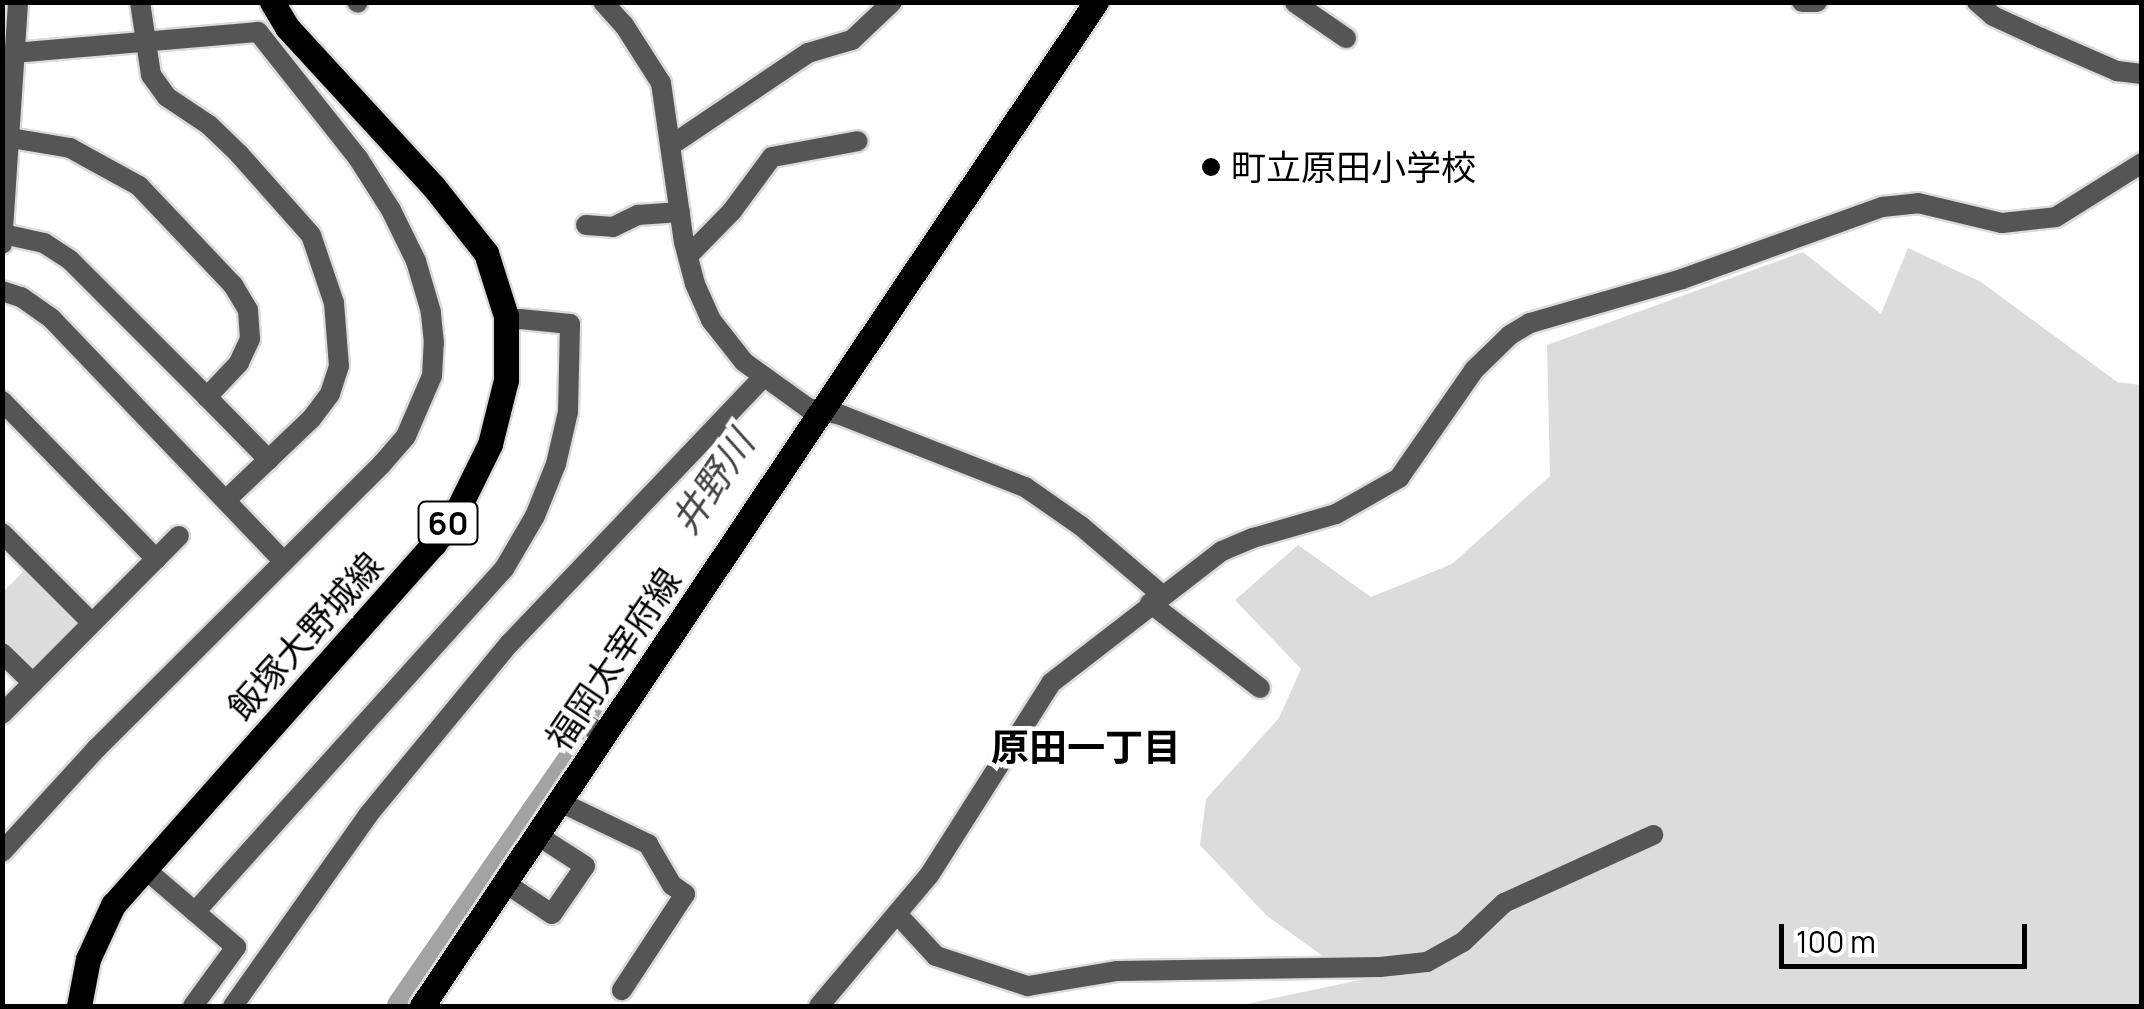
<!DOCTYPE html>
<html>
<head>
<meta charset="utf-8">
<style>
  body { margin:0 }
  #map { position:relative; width:2144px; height:1009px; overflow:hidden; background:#fff; font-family:Manrope,"Noto Sans JP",sans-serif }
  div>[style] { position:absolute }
  .green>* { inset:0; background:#dcdcdc }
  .river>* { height:30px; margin:-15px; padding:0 15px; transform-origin:15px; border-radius:15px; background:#a3a3a3 }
  .roads { filter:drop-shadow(2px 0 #dbdbdb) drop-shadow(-2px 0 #dbdbdb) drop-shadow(0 2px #dbdbdb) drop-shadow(0 -2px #dbdbdb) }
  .minor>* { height:20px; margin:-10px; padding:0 10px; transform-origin:10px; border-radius:10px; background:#555 }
  .primary>* { height:25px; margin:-12.5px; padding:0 12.5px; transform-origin:12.5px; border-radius:12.5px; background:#000 }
  .dots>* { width:28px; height:28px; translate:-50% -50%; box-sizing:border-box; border:5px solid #fff; border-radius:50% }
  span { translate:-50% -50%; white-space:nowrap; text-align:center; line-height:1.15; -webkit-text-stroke:9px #fff; paint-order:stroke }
  .shield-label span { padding:2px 8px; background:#fff; border:2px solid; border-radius:8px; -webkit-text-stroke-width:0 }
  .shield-label { font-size:32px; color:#000; font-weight:700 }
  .poi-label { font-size:35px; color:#000 }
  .left { translate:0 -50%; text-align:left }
  .street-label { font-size:35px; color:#000 }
  .water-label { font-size:38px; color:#444; font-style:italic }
  .neighbourhood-label { font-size:38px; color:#000; font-weight:700 }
  .frame { position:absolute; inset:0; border:5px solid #000; pointer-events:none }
  .scale { position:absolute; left:1779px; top:924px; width:248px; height:45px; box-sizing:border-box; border:5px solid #000; border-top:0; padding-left:12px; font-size:30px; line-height:35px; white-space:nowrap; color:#000; -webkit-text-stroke:8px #fff; paint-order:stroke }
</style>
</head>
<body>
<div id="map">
  <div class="green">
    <div style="clip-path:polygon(1908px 248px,1981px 282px,2117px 382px,2141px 385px,2141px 1006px,1237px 1006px,1374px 977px,1324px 957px,1266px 915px,1200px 845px,1206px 799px,1279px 718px,1301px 669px,1235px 600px,1298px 545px,1371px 597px,1452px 564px,1550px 476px,1547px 345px,1803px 252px,1881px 314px)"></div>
    <div style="clip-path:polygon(26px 569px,79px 622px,32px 670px,3px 641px,3px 592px)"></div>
  </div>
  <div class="river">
    <div style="left:402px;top:1006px;width:355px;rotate:-55.3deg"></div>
  </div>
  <div class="roads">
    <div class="minor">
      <div style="left:140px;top:2px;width:74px;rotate:81.4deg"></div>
      <div style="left:151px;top:75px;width:27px;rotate:54deg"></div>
      <div style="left:167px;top:97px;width:50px;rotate:33.7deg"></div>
      <div style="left:209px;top:125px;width:42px;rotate:44deg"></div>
      <div style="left:239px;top:154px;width:108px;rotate:48.4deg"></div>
      <div style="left:311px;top:235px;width:72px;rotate:71.3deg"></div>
      <div style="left:334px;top:303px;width:63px;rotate:85.5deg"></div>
      <div style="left:339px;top:366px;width:29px;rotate:108deg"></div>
      <div style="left:330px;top:394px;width:31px;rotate:127deg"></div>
      <div style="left:311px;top:419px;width:117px;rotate:136.4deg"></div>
      <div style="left:357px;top:2px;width:1px;rotate:45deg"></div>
      <div style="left:603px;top:2px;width:31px;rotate:48deg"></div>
      <div style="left:624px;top:25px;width:69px;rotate:57.5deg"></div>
      <div style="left:661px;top:83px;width:161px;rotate:81.8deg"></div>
      <div style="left:684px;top:242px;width:43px;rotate:75.3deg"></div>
      <div style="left:695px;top:284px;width:39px;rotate:66deg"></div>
      <div style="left:711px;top:320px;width:53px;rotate:51.8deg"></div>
      <div style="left:744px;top:362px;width:79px;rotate:35.7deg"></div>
      <div style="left:808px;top:408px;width:34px;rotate:12deg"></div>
      <div style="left:841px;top:415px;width:198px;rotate:21.4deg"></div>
      <div style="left:1025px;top:487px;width:68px;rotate:34.9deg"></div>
      <div style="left:1081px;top:526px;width:105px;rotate:40.4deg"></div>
      <div style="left:1802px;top:2px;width:15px"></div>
      <div style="left:1977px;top:2px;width:21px;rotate:41deg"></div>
      <div style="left:1993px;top:16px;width:53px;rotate:24.6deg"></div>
      <div style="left:2041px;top:38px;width:83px;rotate:23.5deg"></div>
      <div style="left:2117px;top:71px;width:25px;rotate:7deg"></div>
      <div style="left:1295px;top:3px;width:62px;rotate:34.5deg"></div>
      <div style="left:11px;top:138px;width:60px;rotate:9.6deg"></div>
      <div style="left:70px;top:148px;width:79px;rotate:28.8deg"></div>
      <div style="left:139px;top:186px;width:137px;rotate:46.5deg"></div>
      <div style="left:233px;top:285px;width:29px;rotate:59deg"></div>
      <div style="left:248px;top:310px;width:29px;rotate:86deg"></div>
      <div style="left:250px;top:339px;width:26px;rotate:115deg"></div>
      <div style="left:239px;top:363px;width:47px;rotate:133.3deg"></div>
      <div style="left:207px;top:397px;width:88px;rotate:45.5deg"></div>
      <div style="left:673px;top:144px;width:163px;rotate:-34deg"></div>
      <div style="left:808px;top:53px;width:46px;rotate:-16.5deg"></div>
      <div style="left:852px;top:40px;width:55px;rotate:-43.5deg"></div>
      <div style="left:586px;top:225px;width:27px;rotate:4deg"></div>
      <div style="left:613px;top:227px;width:28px;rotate:-26deg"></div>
      <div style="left:638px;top:215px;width:42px;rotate:-4.1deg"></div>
      <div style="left:3px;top:234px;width:42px;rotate:12.4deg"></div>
      <div style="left:44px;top:243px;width:31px;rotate:33deg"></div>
      <div style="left:70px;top:260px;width:194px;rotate:45deg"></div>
      <div style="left:2px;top:244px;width:243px;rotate:-86.2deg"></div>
      <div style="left:688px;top:256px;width:63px;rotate:-45.6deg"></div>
      <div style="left:732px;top:211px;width:67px;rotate:-53.5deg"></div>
      <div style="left:772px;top:157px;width:87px;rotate:-10.5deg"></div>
      <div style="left:2px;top:291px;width:20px;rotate:18deg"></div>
      <div style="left:21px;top:297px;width:37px;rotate:35deg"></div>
      <div style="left:51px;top:318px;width:336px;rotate:46.3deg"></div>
      <div style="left:2px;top:401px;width:221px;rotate:45.7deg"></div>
      <div style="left:2px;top:533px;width:127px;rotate:45deg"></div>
      <div style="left:1150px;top:603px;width:139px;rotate:37.7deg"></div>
      <div style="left:2px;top:653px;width:43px;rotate:44.1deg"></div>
      <div style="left:2px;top:714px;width:251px;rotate:-45.2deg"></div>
      <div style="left:573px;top:715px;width:37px;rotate:34deg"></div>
      <div style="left:560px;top:802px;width:98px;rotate:25.5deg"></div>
      <div style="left:648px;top:844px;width:48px;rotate:59.7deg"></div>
      <div style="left:672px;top:885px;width:16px;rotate:35deg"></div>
      <div style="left:685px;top:894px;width:115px;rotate:123.3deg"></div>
      <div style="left:2px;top:852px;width:141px;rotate:-47.6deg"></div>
      <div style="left:97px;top:748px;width:401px;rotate:-44.9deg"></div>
      <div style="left:381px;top:465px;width:38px;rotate:-49deg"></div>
      <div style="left:406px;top:436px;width:65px;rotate:-66.6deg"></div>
      <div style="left:432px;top:376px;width:33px;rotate:-87deg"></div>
      <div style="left:434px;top:343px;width:31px;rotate:-96deg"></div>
      <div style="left:431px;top:312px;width:53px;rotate:-106.4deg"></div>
      <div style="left:416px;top:261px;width:57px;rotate:-116.1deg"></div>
      <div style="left:391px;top:210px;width:62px;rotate:-122.4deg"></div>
      <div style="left:358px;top:158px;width:161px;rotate:-128.4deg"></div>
      <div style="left:258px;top:32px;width:244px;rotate:175.1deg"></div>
      <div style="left:145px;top:869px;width:120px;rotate:40.6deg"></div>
      <div style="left:236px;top:947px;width:73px;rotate:126.1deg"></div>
      <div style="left:505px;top:883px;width:56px;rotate:33.4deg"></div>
      <div style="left:552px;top:914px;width:58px;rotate:-55.5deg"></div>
      <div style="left:585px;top:866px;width:57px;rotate:-147.1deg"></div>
      <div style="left:195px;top:912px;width:462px;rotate:-48deg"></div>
      <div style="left:504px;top:569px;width:61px;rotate:-59.7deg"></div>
      <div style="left:535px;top:516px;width:56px;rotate:-68deg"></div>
      <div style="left:556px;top:464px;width:53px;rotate:-77deg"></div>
      <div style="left:568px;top:412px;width:88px;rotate:-88.7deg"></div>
      <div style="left:570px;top:324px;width:50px;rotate:-174.3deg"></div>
      <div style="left:520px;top:319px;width:14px;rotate:168deg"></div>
      <div style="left:898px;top:915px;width:56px;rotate:47.2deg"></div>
      <div style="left:936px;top:956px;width:97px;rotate:18.1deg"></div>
      <div style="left:1028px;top:986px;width:91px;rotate:-9.5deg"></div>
      <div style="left:1118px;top:971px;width:262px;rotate:-0.9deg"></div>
      <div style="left:1380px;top:967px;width:47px;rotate:-6.1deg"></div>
      <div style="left:1427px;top:962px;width:41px;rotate:-29.1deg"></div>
      <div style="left:1463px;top:942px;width:57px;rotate:-43.6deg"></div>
      <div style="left:1504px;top:903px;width:164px;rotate:-24.5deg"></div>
      <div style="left:233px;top:1006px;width:234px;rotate:-54.7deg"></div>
      <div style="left:368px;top:815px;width:223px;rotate:-50.5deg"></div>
      <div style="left:510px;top:643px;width:367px;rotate:-46.4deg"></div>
      <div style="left:819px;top:1006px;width:172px;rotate:-49.9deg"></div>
      <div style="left:930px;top:874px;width:226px;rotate:-57.6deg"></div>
      <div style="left:1051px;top:683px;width:216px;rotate:-37.7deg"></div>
      <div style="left:1222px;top:551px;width:34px;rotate:-23deg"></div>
      <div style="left:1253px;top:538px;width:86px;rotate:-16.1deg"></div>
      <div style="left:1336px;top:514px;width:73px;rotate:-29.7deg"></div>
      <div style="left:1399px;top:478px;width:131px;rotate:-55.2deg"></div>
      <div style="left:1474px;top:370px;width:50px;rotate:-44.2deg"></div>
      <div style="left:1510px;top:335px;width:23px;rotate:-31deg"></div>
      <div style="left:1530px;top:323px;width:158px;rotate:-16.1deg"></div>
      <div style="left:1682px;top:279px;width:213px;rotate:-19.8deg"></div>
      <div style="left:1882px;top:207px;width:36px;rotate:-6deg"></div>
      <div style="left:1918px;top:203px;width:86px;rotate:13.4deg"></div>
      <div style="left:2002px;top:223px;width:54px;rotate:-6.3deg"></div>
      <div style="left:2056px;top:217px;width:102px;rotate:-32.1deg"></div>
    </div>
    <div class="primary">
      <div style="left:79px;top:1006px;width:48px;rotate:-79.2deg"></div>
      <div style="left:88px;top:959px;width:60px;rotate:-65.2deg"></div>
      <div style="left:113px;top:905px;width:483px;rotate:-48.4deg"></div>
      <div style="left:434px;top:544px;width:42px;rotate:-55.6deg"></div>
      <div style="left:458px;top:509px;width:72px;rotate:-63.8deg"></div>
      <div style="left:490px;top:444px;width:66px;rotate:-76deg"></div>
      <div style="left:506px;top:380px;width:64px;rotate:-90deg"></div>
      <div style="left:506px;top:316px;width:66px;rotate:-107.6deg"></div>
      <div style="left:486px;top:253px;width:85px;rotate:-128.3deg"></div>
      <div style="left:433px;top:186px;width:216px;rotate:-132.6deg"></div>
      <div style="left:287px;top:27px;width:29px;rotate:-121deg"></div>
      <div style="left:422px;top:1006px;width:1209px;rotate:-56.13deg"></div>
    </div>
  </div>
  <div class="dots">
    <div style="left:1211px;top:167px;background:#000"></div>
  </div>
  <div class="shield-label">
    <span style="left:448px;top:523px">60</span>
  </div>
  <div class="poi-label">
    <span class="left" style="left:1231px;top:167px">町立原田小学校</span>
  </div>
  <div class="street-label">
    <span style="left:305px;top:636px;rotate:-48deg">飯塚大野城線</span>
    <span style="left:613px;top:659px;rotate:-56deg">福岡太宰府線</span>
  </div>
  <div class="water-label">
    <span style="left:712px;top:482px;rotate:-56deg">井野川</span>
  </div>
  <div class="neighbourhood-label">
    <span style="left:1086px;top:747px">原田一丁目</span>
  </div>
  <div class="frame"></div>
  <div class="scale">100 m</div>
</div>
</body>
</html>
